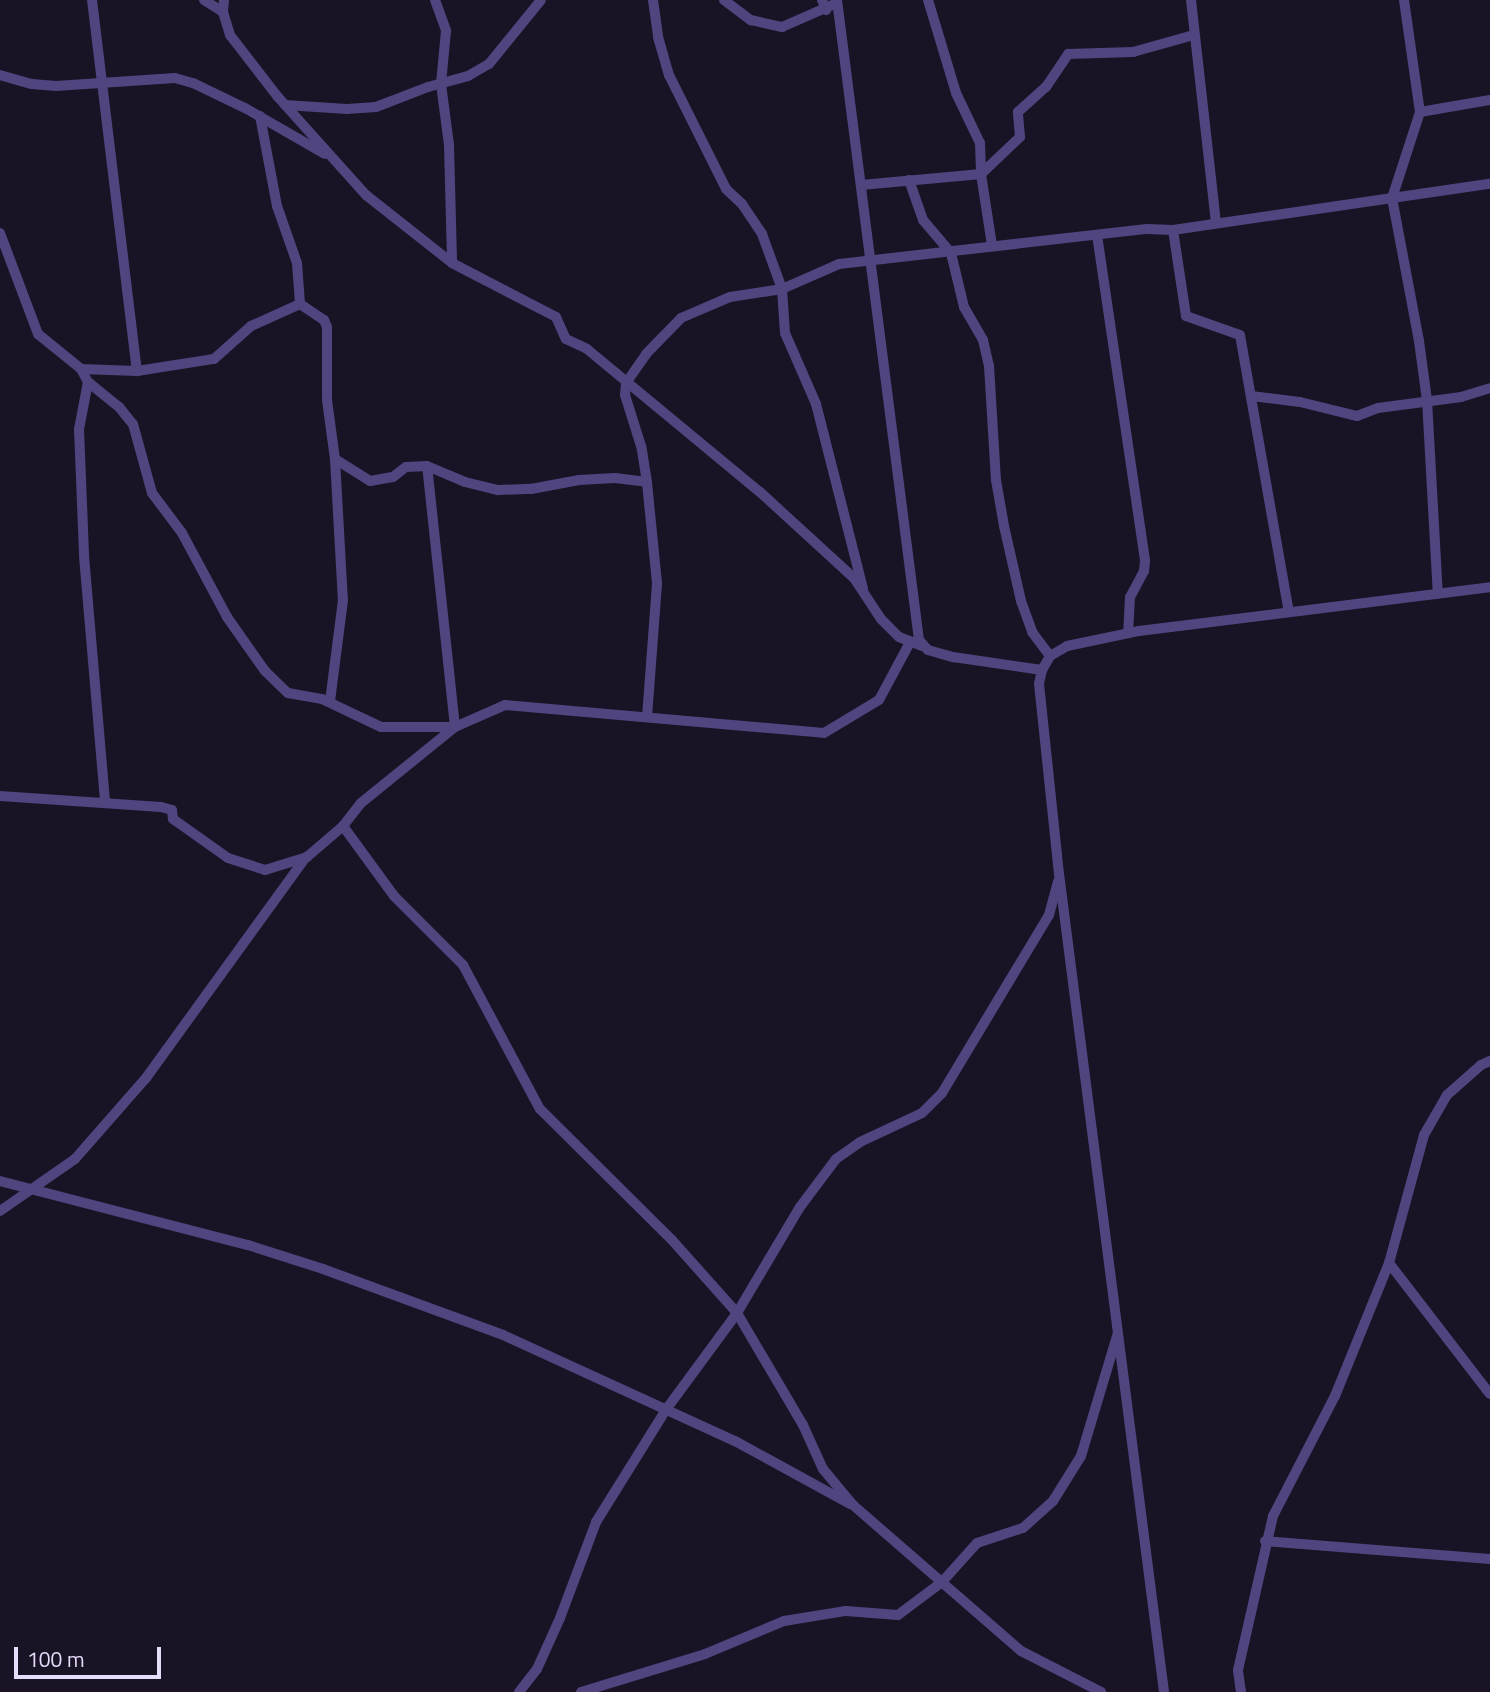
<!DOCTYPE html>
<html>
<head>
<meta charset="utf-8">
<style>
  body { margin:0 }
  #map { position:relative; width:1490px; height:1692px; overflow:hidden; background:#1a1326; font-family:"Titillium Web",sans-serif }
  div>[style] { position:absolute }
  .minor>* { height:10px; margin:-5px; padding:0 5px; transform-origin:5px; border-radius:5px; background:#51447f }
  span { translate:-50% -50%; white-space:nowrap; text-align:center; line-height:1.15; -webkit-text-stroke:7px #1a1326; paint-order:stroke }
  .scale { position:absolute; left:14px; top:1647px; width:147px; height:32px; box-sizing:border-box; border:4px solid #e6ddfb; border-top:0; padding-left:9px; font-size:21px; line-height:24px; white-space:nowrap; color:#e6ddfb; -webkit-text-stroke:5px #1a1326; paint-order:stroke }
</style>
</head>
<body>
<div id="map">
  <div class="minor">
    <div style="left:92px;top:0;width:374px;rotate:83.1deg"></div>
    <div style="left:204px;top:0;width:22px;rotate:32deg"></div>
    <div style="left:224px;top:0;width:12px;rotate:95deg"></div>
    <div style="left:223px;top:12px;width:24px;rotate:73deg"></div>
    <div style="left:230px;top:35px;width:78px;rotate:52.3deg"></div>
    <div style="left:278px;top:97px;width:132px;rotate:48.1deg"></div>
    <div style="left:366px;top:195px;width:110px;rotate:38.3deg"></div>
    <div style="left:452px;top:263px;width:117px;rotate:27.4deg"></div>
    <div style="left:556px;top:317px;width:24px;rotate:66deg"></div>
    <div style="left:566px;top:339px;width:23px;rotate:25deg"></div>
    <div style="left:587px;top:349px;width:224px;rotate:39.6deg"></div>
    <div style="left:760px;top:492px;width:127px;rotate:42.5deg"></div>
    <div style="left:854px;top:578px;width:49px;rotate:56.6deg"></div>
    <div style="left:881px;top:619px;width:25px;rotate:45deg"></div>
    <div style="left:899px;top:637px;width:25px;rotate:21deg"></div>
    <div style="left:435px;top:0;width:33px;rotate:70deg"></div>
    <div style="left:446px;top:31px;width:53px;rotate:95.4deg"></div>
    <div style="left:441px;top:84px;width:62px;rotate:82.5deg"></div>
    <div style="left:449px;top:145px;width:118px;rotate:88.5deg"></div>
    <div style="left:653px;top:0;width:37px;rotate:82deg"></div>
    <div style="left:658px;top:37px;width:40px;rotate:74deg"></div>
    <div style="left:669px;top:75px;width:127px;rotate:63.4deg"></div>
    <div style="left:726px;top:189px;width:22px;rotate:43deg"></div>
    <div style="left:742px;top:204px;width:36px;rotate:56deg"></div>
    <div style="left:762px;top:234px;width:59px;rotate:70deg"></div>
    <div style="left:782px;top:289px;width:44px;rotate:86.1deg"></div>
    <div style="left:785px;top:333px;width:77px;rotate:66.4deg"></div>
    <div style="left:816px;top:404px;width:190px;rotate:75.7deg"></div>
    <div style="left:724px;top:0;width:34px;rotate:37deg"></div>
    <div style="left:751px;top:20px;width:32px;rotate:13deg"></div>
    <div style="left:782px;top:27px;width:60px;rotate:-23.6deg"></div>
    <div style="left:822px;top:0;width:11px;rotate:68deg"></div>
    <div style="left:837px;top:0;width:645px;rotate:82.7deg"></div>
    <div style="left:919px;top:640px;width:13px;rotate:48deg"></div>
    <div style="left:928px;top:650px;width:26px;rotate:16deg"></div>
    <div style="left:953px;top:657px;width:90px;rotate:8.3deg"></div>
    <div style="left:928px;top:0;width:97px;rotate:73.2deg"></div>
    <div style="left:956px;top:93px;width:55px;rotate:64.4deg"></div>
    <div style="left:980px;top:143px;width:31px;rotate:88deg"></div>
    <div style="left:981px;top:174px;width:72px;rotate:81.2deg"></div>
    <div style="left:1191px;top:0;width:223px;rotate:83.6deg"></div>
    <div style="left:1404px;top:0;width:113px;rotate:81.9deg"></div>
    <div style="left:1420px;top:112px;width:90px;rotate:108deg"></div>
    <div style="left:1392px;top:198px;width:146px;rotate:79.3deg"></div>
    <div style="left:1419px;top:341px;width:60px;rotate:82.3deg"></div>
    <div style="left:1427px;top:400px;width:194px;rotate:86.8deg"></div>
    <div style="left:0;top:75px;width:33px;rotate:16deg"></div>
    <div style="left:32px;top:84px;width:24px;rotate:5deg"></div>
    <div style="left:56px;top:86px;width:119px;rotate:-3.8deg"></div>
    <div style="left:175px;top:78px;width:19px;rotate:16deg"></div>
    <div style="left:193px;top:83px;width:58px;rotate:25.7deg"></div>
    <div style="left:245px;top:108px;width:92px;rotate:29.9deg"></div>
    <div style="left:285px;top:105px;width:62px;rotate:3.7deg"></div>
    <div style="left:347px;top:109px;width:29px;rotate:-4deg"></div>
    <div style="left:376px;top:107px;width:56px;rotate:-21deg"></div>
    <div style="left:428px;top:87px;width:41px;rotate:-15.4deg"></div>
    <div style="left:468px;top:76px;width:24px;rotate:-30deg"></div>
    <div style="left:489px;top:64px;width:82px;rotate:-50.9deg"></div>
    <div style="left:1420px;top:112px;width:71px;rotate:-9.7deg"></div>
    <div style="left:260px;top:116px;width:92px;rotate:79.3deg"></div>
    <div style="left:277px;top:206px;width:60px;rotate:70.7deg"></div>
    <div style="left:297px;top:263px;width:41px;rotate:85.8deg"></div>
    <div style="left:300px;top:304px;width:29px;rotate:34deg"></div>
    <div style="left:324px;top:320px;width:8px;rotate:67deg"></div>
    <div style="left:327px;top:327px;width:73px;rotate:90deg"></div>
    <div style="left:327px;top:400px;width:60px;rotate:82.3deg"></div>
    <div style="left:335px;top:459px;width:141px;rotate:86.8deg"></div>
    <div style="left:343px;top:600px;width:103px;rotate:97.3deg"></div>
    <div style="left:909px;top:180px;width:42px;rotate:70.7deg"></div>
    <div style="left:923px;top:220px;width:43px;rotate:49.7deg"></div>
    <div style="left:951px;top:253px;width:56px;rotate:76.5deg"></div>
    <div style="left:964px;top:307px;width:38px;rotate:60deg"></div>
    <div style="left:983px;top:340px;width:27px;rotate:77deg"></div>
    <div style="left:989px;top:366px;width:114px;rotate:86.5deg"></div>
    <div style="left:996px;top:480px;width:47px;rotate:80.1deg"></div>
    <div style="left:1004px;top:526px;width:77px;rotate:77.2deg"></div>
    <div style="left:1021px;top:601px;width:33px;rotate:70deg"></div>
    <div style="left:1032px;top:632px;width:30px;rotate:53deg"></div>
    <div style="left:861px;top:185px;width:121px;rotate:-5.2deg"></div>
    <div style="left:981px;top:174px;width:54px;rotate:-43.5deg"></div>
    <div style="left:1020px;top:137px;width:25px;rotate:-95deg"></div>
    <div style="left:1018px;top:112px;width:38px;rotate:-42deg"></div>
    <div style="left:1046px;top:87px;width:40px;rotate:-56deg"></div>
    <div style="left:1068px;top:54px;width:65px;rotate:-1.8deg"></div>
    <div style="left:1133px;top:52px;width:63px;rotate:-15.6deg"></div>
    <div style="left:1173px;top:230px;width:87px;rotate:81.4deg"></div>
    <div style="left:1186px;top:316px;width:57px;rotate:19.4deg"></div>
    <div style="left:1240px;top:335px;width:281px;rotate:80deg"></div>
    <div style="left:0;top:233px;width:108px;rotate:69.4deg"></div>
    <div style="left:38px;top:334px;width:55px;rotate:39.1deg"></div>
    <div style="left:81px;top:369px;width:15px;rotate:62deg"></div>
    <div style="left:88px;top:382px;width:40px;rotate:39deg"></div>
    <div style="left:119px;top:407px;width:22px;rotate:51deg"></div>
    <div style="left:133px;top:424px;width:72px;rotate:74.6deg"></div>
    <div style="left:152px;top:493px;width:50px;rotate:53.1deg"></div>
    <div style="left:182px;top:533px;width:95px;rotate:61.8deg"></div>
    <div style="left:227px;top:617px;width:66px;rotate:54.9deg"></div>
    <div style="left:265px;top:671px;width:32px;rotate:44deg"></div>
    <div style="left:288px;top:693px;width:35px;rotate:10deg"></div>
    <div style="left:322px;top:699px;width:65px;rotate:25.4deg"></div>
    <div style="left:381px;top:727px;width:74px"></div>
    <div style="left:455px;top:727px;width:55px;rotate:-23.7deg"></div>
    <div style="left:505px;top:705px;width:320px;rotate:5deg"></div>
    <div style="left:824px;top:733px;width:64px;rotate:-31deg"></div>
    <div style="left:879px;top:700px;width:64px;rotate:-61.8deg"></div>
    <div style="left:1097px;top:235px;width:329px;rotate:81.6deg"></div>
    <div style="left:1145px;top:560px;width:11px;rotate:95deg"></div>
    <div style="left:1144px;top:571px;width:30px;rotate:118deg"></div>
    <div style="left:1130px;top:597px;width:36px;rotate:93deg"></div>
    <div style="left:81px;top:369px;width:56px;rotate:2deg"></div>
    <div style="left:137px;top:371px;width:78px;rotate:-8.9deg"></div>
    <div style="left:214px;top:359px;width:50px;rotate:-41.7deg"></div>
    <div style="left:251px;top:326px;width:54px;rotate:-24.2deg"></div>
    <div style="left:88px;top:382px;width:48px;rotate:100.8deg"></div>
    <div style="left:79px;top:429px;width:127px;rotate:87.7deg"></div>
    <div style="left:84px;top:556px;width:247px;rotate:85.1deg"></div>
    <div style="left:1251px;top:396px;width:49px;rotate:7deg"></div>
    <div style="left:1300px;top:402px;width:59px;rotate:13.8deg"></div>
    <div style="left:1357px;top:416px;width:22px;rotate:-21deg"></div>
    <div style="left:1378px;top:408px;width:84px;rotate:-7.5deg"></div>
    <div style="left:1461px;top:397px;width:30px;rotate:-17deg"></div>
    <div style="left:335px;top:459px;width:41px;rotate:32.2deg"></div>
    <div style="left:370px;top:481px;width:23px;rotate:-10deg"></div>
    <div style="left:393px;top:477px;width:16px;rotate:-38deg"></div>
    <div style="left:406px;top:467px;width:21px;rotate:-3deg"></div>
    <div style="left:427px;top:466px;width:41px;rotate:22.8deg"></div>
    <div style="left:465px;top:482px;width:34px;rotate:14deg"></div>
    <div style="left:498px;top:490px;width:33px;rotate:-2deg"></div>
    <div style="left:531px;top:489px;width:49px;rotate:-10.6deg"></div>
    <div style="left:579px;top:480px;width:36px;rotate:-3deg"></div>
    <div style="left:615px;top:478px;width:32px;rotate:7deg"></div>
    <div style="left:647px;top:717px;width:134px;rotate:-85.7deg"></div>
    <div style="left:657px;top:583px;width:101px;rotate:-95.7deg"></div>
    <div style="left:647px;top:482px;width:36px;rotate:-99deg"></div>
    <div style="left:641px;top:446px;width:53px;rotate:-107.4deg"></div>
    <div style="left:625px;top:395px;width:12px;rotate:-85deg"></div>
    <div style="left:626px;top:383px;width:35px;rotate:-55deg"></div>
    <div style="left:646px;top:354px;width:50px;rotate:-45.8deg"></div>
    <div style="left:681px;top:318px;width:53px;rotate:-23.2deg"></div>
    <div style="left:730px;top:297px;width:53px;rotate:-8.7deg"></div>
    <div style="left:782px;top:289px;width:62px;rotate:-23.7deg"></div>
    <div style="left:839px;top:264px;width:310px;rotate:-6.5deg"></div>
    <div style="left:1147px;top:229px;width:26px;rotate:2deg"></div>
    <div style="left:1173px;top:230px;width:320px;rotate:-8.3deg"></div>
    <div style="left:0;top:796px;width:161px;rotate:3.9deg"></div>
    <div style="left:161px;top:807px;width:11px;rotate:15deg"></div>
    <div style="left:172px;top:810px;width:9px;rotate:84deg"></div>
    <div style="left:173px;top:819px;width:67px;rotate:35.3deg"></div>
    <div style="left:228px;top:858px;width:39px;rotate:18deg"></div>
    <div style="left:265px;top:870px;width:44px;rotate:-17.2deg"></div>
    <div style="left:307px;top:857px;width:48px;rotate:-40.7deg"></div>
    <div style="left:343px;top:826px;width:29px;rotate:-52deg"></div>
    <div style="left:361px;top:803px;width:121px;rotate:-39deg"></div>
    <div style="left:455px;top:727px;width:262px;rotate:-96.1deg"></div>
    <div style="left:343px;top:826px;width:87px;rotate:53.9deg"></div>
    <div style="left:394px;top:896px;width:98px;rotate:45deg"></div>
    <div style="left:463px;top:965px;width:163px;rotate:61.9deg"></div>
    <div style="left:540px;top:1109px;width:186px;rotate:44.8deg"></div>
    <div style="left:672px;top:1240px;width:98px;rotate:48.3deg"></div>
    <div style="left:737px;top:1313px;width:130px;rotate:59.5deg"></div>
    <div style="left:803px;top:1425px;width:48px;rotate:65.6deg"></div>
    <div style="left:823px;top:1469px;width:47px;rotate:50.2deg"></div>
    <div style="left:853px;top:1505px;width:223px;rotate:41deg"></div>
    <div style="left:1021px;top:1651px;width:90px;rotate:27.1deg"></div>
    <div style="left:0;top:1181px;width:256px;rotate:14.5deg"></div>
    <div style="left:248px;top:1245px;width:79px;rotate:17.7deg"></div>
    <div style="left:323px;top:1269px;width:192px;rotate:20.1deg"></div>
    <div style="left:503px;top:1335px;width:255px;rotate:24.6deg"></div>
    <div style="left:735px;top:1441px;width:131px;rotate:28.7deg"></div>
    <div style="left:0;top:1211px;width:91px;rotate:-34.7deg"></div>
    <div style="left:75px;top:1159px;width:108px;rotate:-48.8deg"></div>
    <div style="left:146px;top:1078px;width:273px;rotate:-54.1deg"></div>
    <div style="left:1389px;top:1263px;width:165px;rotate:52.4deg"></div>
    <div style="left:1265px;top:1541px;width:226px;rotate:4.6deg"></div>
    <div style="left:519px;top:1692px;width:29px;rotate:-52deg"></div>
    <div style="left:537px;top:1669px;width:56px;rotate:-65.7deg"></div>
    <div style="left:560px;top:1618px;width:103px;rotate:-69.4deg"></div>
    <div style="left:596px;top:1522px;width:131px;rotate:-58.1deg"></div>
    <div style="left:665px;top:1411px;width:122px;rotate:-53.7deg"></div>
    <div style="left:737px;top:1313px;width:123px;rotate:-59.3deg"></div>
    <div style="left:800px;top:1207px;width:60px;rotate:-53.1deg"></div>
    <div style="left:836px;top:1159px;width:29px;rotate:-35deg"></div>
    <div style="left:860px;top:1142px;width:68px;rotate:-25.1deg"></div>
    <div style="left:922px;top:1113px;width:28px;rotate:-45deg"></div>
    <div style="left:942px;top:1093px;width:208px;rotate:-59deg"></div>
    <div style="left:1049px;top:915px;width:35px;rotate:-75deg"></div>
    <div style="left:581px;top:1692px;width:130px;rotate:-17deg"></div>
    <div style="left:705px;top:1654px;width:86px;rotate:-22.7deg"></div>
    <div style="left:784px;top:1621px;width:63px;rotate:-9.2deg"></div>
    <div style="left:846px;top:1611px;width:52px;rotate:4.4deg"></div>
    <div style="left:898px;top:1615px;width:55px;rotate:-36.9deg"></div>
    <div style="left:942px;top:1582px;width:52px;rotate:-48.1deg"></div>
    <div style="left:977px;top:1543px;width:48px;rotate:-18.1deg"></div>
    <div style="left:1023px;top:1528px;width:40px;rotate:-42deg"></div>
    <div style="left:1053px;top:1501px;width:53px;rotate:-58.1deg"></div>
    <div style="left:1081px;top:1456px;width:128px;rotate:-73.3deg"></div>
    <div style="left:1164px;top:1692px;width:825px;rotate:-97.31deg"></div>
    <div style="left:1059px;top:874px;width:191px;rotate:-96deg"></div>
    <div style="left:1039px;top:684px;width:14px;rotate:-78deg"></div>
    <div style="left:1042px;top:670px;width:16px;rotate:-60deg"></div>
    <div style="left:1050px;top:656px;width:20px;rotate:-30deg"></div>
    <div style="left:1067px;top:646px;width:74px;rotate:-11.8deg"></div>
    <div style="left:1139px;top:631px;width:354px;rotate:-7.1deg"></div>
    <div style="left:1241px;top:1692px;width:22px;rotate:-98deg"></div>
    <div style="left:1238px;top:1670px;width:158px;rotate:-77.2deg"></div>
    <div style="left:1273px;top:1516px;width:135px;rotate:-62.7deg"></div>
    <div style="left:1335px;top:1396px;width:144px;rotate:-67.9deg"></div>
    <div style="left:1389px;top:1263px;width:133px;rotate:-74.7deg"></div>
    <div style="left:1424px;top:1135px;width:46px;rotate:-60.1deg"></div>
    <div style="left:1447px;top:1095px;width:45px;rotate:-41.4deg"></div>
    <div style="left:1481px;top:1065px;width:10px;rotate:-24deg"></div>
  </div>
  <div class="scale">100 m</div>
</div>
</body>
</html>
